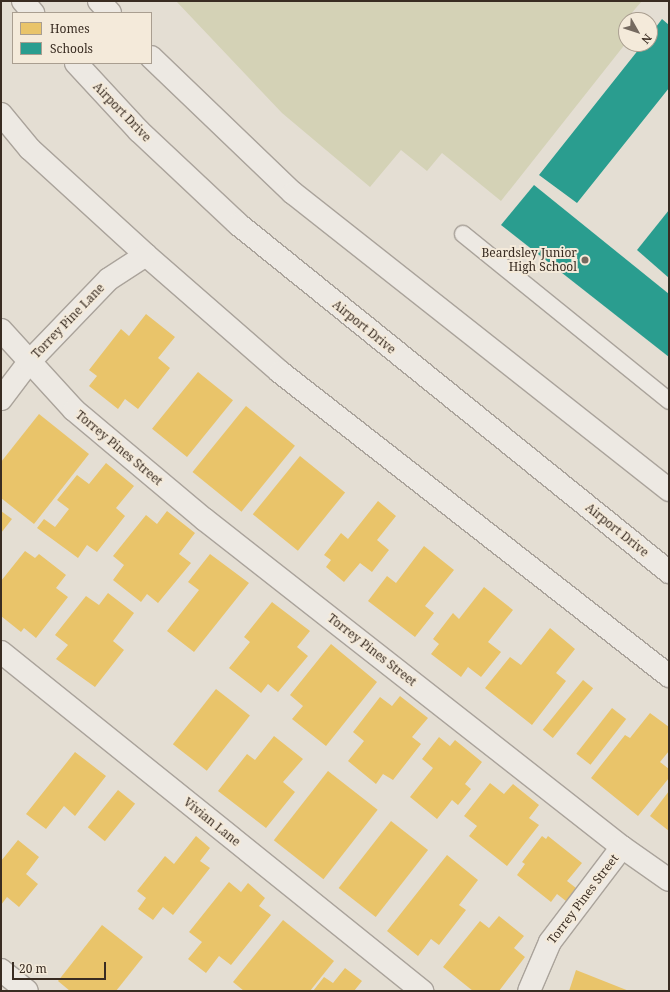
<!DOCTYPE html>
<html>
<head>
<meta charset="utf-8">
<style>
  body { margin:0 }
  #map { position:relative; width:670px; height:992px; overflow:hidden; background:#e4ded3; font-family:"Noto Serif",serif }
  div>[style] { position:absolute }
  .green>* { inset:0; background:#d4d2b6 }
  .homes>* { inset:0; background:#e9c46a; transform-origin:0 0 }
  .schools>* { inset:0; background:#2a9d8f }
  .roads { filter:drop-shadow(1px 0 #aaa39b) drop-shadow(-1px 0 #aaa39b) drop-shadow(0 1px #aaa39b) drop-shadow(0 -1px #aaa39b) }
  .service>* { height:16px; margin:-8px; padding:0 8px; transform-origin:8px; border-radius:8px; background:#ede9e3 }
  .minor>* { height:22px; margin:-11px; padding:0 11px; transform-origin:11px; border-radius:11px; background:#ede9e3 }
  .secondary>* { height:22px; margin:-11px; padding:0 11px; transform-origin:11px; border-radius:11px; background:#ede9e3 }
  .dots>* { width:11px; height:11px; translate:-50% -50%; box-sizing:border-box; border:2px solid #f4eada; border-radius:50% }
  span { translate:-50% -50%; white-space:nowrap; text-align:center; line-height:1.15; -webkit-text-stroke:4px #f4eada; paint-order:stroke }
  .street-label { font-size:12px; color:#392c22 }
  .poi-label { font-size:12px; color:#392c22 }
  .right { translate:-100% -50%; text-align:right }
  .frame { position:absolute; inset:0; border:2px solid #392c22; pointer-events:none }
  .legend { position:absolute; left:12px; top:12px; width:140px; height:52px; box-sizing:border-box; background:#f4eada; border:1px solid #a99e90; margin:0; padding:5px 7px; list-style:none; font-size:12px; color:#392c22 }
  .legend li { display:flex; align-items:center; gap:8px; height:20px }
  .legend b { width:20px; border:1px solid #a99e90 }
  .north { position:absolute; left:618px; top:12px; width:40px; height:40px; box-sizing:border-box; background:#f4eada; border:1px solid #a99e90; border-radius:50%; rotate:129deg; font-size:11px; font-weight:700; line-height:16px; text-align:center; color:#392c22 }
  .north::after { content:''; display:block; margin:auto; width:14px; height:18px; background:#756a60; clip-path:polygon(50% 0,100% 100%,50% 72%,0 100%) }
  .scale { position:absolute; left:12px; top:962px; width:94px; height:18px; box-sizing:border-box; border:2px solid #392c22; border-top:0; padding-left:5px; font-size:12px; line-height:14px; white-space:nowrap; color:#392c22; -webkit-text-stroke:3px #f4eada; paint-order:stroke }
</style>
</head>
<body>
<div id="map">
  <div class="green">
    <div style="clip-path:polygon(176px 1px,642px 1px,623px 23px,626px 25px,626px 43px,501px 201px,442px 153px,427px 171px,401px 150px,370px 187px,282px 113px)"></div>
  </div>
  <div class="homes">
    <div style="clip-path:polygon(146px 314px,175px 337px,158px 358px,170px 368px,138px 409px,125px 399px,118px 409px,89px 386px,97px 376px,89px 370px,121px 329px,129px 336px)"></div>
    <div style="left:198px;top:372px;width:45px;height:73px;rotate:39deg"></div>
    <div style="left:246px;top:406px;width:63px;height:85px;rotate:39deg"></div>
    <div style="clip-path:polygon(39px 414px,89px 454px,34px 524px,1px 498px,1px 462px)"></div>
    <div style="left:300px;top:456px;width:58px;height:75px;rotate:39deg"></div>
    <div style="clip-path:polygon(106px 463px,134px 486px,116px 508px,125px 516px,97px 552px,87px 545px,78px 558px,37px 528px,44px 519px,55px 527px,69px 509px,57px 500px,77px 475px,89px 484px)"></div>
    <div style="clip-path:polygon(378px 501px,396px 516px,377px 540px,389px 550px,372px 572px,360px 563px,344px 582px,326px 567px,331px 560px,324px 555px,341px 533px,348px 539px)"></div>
    <div style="clip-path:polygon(1px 511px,12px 519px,1px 533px)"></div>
    <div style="clip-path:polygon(167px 511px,195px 533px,179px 554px,191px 563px,158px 603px,147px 594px,141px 602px,113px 580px,124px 565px,113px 556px,146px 515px,157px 524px)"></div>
    <div style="clip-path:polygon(424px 546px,454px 570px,425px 606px,434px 613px,415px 637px,368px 601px,387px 576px,396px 583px)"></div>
    <div style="clip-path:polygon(25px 551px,35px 558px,39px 554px,66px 575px,56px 588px,68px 597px,36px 638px,24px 628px,21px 632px,1px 616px,1px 581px)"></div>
    <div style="clip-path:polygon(210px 554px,249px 583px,194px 652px,167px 631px,199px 590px,188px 582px)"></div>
    <div style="clip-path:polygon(484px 587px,513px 610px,488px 642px,501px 652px,481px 677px,468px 667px,461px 677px,431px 654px,439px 644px,433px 639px,453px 613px,459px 619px)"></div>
    <div style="clip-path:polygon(108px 593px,134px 613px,113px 641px,124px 650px,95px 687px,56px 659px,68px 645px,55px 635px,86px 596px,99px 605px)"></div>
    <div style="clip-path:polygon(272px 602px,310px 631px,297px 647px,308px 656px,278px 692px,268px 684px,261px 693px,229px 668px,250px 642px,244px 637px)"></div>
    <div style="clip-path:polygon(550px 628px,575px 649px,556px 673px,566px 681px,532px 725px,485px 688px,510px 657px,521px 665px)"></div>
    <div style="clip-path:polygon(331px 644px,377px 682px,326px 746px,292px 719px,303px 706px,290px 695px)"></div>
    <div style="left:583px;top:680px;width:13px;height:64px;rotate:39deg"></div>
    <div style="left:216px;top:689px;width:43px;height:70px;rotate:38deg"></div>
    <div style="clip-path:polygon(400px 696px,428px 718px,412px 737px,421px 744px,393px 780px,383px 774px,376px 784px,348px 761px,364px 741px,353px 732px,380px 697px,392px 706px)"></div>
    <div style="left:612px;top:708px;width:18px;height:58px;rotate:38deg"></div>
    <div style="clip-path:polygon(650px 713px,669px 727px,669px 751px,660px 762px,669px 769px,669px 778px,638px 816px,591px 778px,625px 735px,630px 738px)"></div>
    <div style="clip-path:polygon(274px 736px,303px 759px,283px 782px,295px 792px,266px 828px,218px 791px,247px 754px,255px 760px)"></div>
    <div style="clip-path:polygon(439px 737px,450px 746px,455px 740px,482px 762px,465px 784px,471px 789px,458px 805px,452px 800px,437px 819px,410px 797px,433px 768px,422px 759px)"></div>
    <div style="clip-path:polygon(75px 752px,106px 776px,75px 816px,64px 806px,46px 829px,26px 814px)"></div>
    <div style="left:328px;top:771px;width:63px;height:88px;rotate:38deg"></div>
    <div style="clip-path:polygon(490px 783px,504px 794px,513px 784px,539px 805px,529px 818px,539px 825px,507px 866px,469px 836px,477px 826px,464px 816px)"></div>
    <div style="left:118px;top:790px;width:22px;height:48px;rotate:39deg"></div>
    <div style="clip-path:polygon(669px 791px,669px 831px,650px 816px)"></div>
    <div style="left:391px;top:821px;width:47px;height:85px;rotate:38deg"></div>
    <div style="clip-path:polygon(196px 836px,210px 848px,200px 861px,210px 868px,173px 915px,163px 907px,153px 920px,138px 909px,146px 898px,137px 891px,165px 856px,174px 864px)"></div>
    <div style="clip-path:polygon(542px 836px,546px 839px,548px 836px,582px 863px,567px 881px,576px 888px,566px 901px,557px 894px,551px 902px,517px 875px,525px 864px,522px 862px)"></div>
    <div style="clip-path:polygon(18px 840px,39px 857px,26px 874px,38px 884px,19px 907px,7px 897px,1px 905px,1px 861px)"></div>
    <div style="clip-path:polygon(447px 855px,478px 880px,459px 905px,466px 910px,439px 945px,431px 939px,418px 956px,387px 931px)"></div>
    <div style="clip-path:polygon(229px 882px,241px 892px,248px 883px,265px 898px,259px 906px,271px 915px,231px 965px,219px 956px,206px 973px,188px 959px,202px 942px,189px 932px)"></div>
    <div style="clip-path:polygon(499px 916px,524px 936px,514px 948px,525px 957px,499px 991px,473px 991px,443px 967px,480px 921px,489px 928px)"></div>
    <div style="clip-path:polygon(283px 920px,334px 961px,310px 991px,244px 991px,233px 982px)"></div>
    <div style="clip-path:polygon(102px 925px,143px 957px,116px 991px,70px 991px,58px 981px)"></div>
    <div style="clip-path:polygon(345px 968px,362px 981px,354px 991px,313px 991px,324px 977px,333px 983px)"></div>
    <div style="clip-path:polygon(576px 970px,629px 991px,569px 991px)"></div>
  </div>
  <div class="schools">
    <div style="clip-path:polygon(662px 19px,669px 25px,669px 88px,577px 203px,539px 175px,643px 44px,650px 44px,650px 35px)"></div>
    <div style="clip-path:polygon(534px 185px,669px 294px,669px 357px,501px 225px)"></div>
    <div style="clip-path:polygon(669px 210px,669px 278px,637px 250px)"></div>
  </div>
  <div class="roads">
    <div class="service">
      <div style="left:463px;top:234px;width:265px;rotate:39deg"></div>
    </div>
    <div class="minor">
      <div style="left:1px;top:114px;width:45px;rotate:50.4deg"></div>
      <div style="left:30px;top:149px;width:157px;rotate:42.4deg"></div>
      <div style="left:146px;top:255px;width:178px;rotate:41.1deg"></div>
      <div style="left:280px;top:372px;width:494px;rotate:38deg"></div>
      <div style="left:1px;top:330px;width:108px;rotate:47.6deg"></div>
      <div style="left:74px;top:410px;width:170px;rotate:40deg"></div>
      <div style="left:204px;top:519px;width:531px;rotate:38.12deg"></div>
      <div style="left:622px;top:847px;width:119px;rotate:127.2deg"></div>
      <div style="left:550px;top:942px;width:53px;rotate:113.2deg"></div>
      <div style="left:1px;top:399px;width:46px;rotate:-52.9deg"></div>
      <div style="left:29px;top:362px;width:115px;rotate:-46.1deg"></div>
      <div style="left:109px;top:279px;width:44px;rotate:-33deg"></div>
      <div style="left:1px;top:652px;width:541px;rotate:38.84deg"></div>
      <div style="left:622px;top:847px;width:57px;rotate:35.1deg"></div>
      <div style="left:1px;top:970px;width:33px;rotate:39deg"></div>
    </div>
    <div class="secondary">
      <div style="left:23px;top:1px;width:16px;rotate:50deg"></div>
      <div style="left:99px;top:1px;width:16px;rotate:47deg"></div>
      <div style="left:151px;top:57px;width:197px;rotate:43.8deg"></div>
      <div style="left:293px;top:193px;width:479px;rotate:38.3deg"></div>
      <div style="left:76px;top:63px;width:93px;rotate:47.2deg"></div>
      <div style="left:139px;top:131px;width:136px;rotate:43.2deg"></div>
      <div style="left:238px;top:224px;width:554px;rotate:38.92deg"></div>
    </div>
  </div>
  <div class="dots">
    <div style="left:585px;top:260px;background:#756a60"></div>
  </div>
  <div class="street-label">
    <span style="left:122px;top:112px;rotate:46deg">Airport Drive</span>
    <span style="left:68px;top:321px;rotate:-46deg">Torrey Pine Lane</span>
    <span style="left:364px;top:327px;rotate:39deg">Airport Drive</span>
    <span style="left:119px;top:448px;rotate:40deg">Torrey Pines Street</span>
    <span style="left:617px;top:530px;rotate:39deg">Airport Drive</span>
    <span style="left:372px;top:650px;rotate:38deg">Torrey Pines Street</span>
    <span style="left:212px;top:822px;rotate:39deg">Vivian Lane</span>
    <span style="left:583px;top:899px;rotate:-53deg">Torrey Pines Street</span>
  </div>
  <div class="poi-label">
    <span class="right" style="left:577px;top:260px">Beardsley Junior<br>High School</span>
  </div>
  <div class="frame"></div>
  <ul class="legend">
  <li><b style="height:11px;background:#e9c46a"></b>Homes</li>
  <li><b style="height:11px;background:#2a9d8f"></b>Schools</li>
  </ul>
  <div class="north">N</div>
  <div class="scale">20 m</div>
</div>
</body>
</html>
